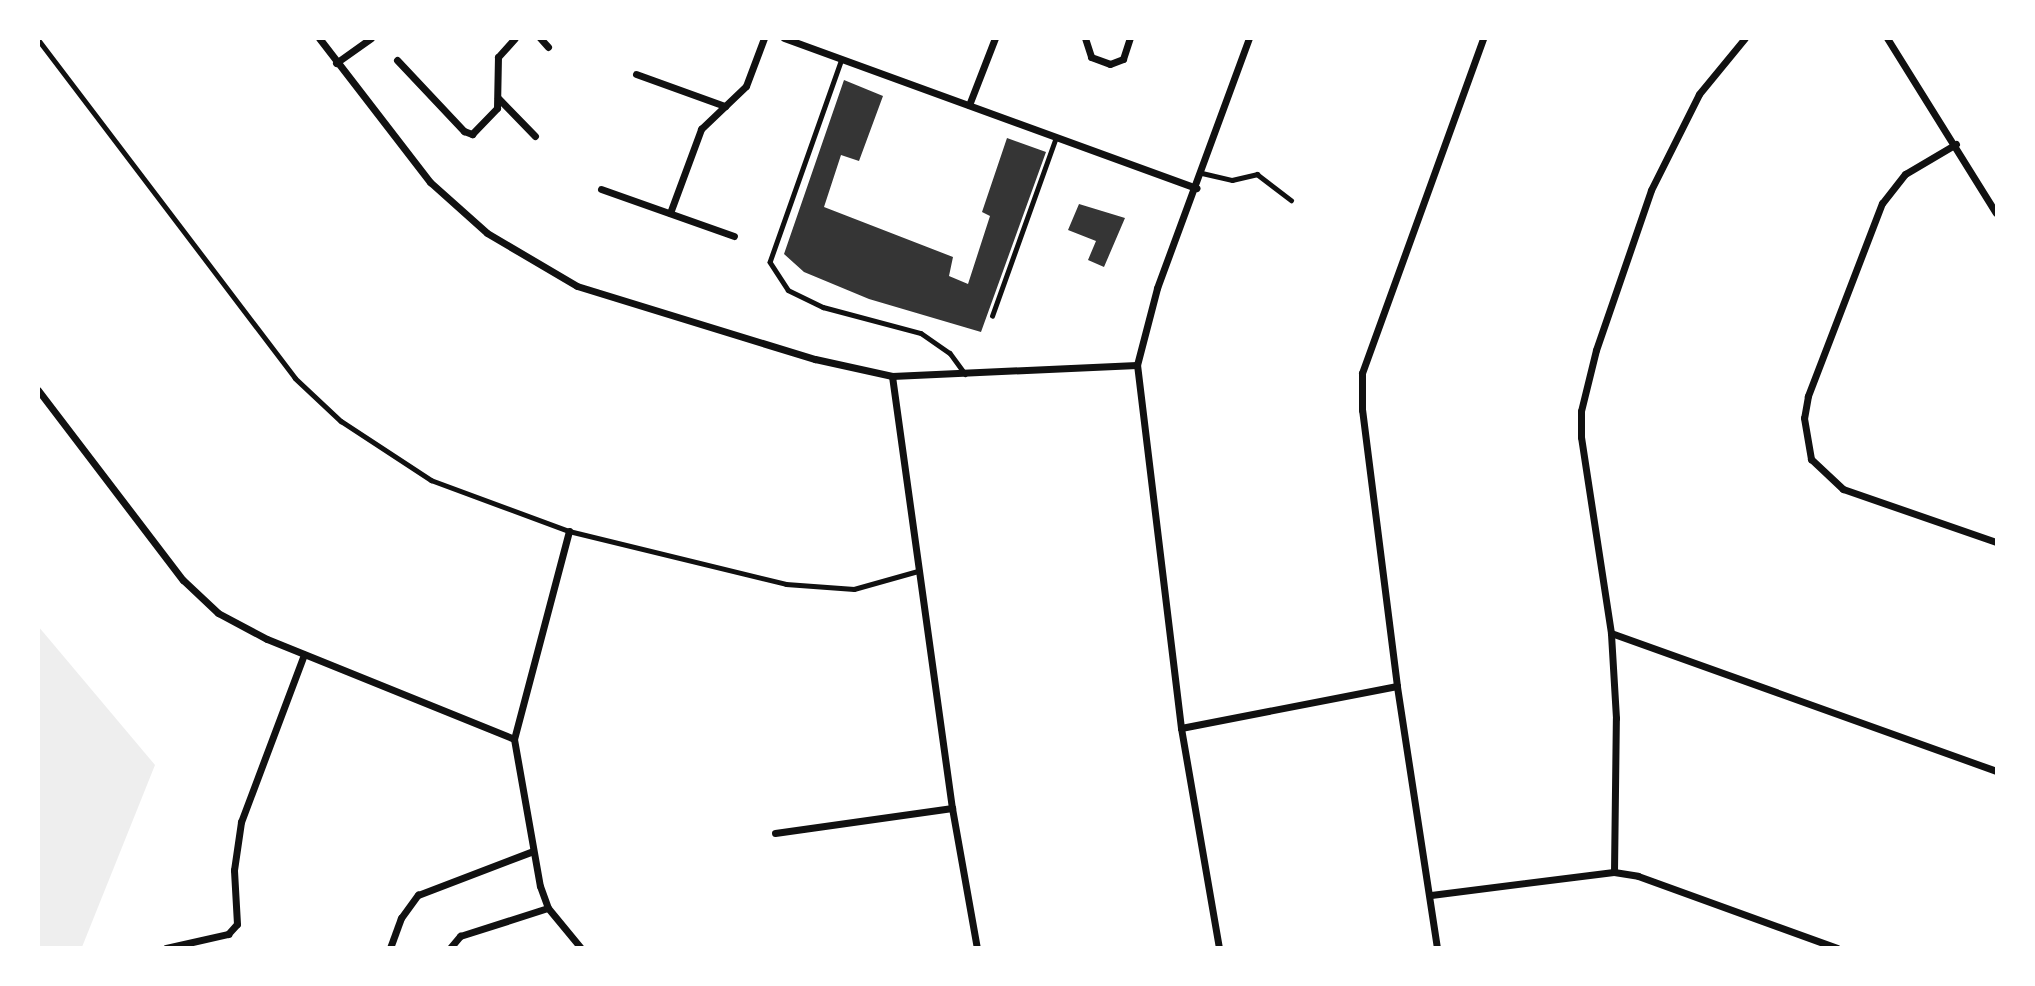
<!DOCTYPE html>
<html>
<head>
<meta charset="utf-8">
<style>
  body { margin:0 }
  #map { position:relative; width:2035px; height:986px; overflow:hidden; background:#fff; font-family:Helvetica,sans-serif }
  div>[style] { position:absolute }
  .green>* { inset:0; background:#eee }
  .building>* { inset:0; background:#353535 }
  .service>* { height:4.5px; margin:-2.25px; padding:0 2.25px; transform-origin:2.25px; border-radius:2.25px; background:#111 }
  .minor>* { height:7px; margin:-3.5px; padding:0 3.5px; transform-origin:3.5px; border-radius:3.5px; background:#111 }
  span { translate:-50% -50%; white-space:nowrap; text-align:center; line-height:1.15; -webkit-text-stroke:5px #fff; paint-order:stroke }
  .frame { position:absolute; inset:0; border:40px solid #fff; pointer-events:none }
</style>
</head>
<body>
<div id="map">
  <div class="green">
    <div style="clip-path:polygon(38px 626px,155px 765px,82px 947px,39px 947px)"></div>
  </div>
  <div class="building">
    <div style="clip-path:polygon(844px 80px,883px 96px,859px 161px,841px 155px,824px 207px,953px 257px,949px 276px,968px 284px,990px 216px,982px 212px,1007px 138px,1046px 152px,981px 332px,869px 299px,804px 272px,784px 254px)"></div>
    <div style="clip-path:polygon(1079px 204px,1125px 218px,1104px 267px,1088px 260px,1096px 241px,1068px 230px)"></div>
  </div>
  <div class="service">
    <div style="left:38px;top:39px;width:425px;rotate:52.8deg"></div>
    <div style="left:295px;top:378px;width:63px;rotate:43.1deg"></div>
    <div style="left:341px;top:421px;width:108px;rotate:33.2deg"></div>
    <div style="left:431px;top:480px;width:147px;rotate:20.3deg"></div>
    <div style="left:569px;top:531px;width:223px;rotate:13.7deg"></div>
    <div style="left:786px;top:584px;width:68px;rotate:4.2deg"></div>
    <div style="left:854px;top:589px;width:66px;rotate:-15.7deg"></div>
    <div style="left:842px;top:59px;width:215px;rotate:109.5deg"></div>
    <div style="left:770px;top:262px;width:33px;rotate:57deg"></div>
    <div style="left:788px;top:290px;width:39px;rotate:26deg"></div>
    <div style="left:823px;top:307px;width:101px;rotate:14.9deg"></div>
    <div style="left:921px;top:333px;width:35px;rotate:35deg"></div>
    <div style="left:950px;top:353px;width:26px;rotate:54deg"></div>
    <div style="left:1202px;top:173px;width:31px;rotate:13deg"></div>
    <div style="left:1232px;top:180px;width:26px;rotate:-13deg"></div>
    <div style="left:1257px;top:174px;width:43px;rotate:37.4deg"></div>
    <div style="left:992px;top:316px;width:190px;rotate:-70.3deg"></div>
  </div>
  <div class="minor">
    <div style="left:319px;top:38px;width:182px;rotate:52.4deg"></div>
    <div style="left:430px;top:182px;width:76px;rotate:41.8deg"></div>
    <div style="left:487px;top:233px;width:104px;rotate:30.5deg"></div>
    <div style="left:577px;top:286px;width:249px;rotate:17.1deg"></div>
    <div style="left:815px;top:359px;width:79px;rotate:12.4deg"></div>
    <div style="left:892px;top:376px;width:245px;rotate:-2.6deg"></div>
    <div style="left:540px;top:38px;width:12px;rotate:48deg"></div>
    <div style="left:784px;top:38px;width:439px;rotate:20deg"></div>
    <div style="left:1085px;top:38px;width:20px;rotate:72deg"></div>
    <div style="left:1091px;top:57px;width:20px;rotate:20deg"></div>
    <div style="left:1110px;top:64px;width:14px;rotate:-21deg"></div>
    <div style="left:1123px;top:59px;width:22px;rotate:-72deg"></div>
    <div style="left:1887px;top:38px;width:206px;rotate:58.1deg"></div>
    <div style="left:397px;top:60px;width:98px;rotate:46.7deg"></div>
    <div style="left:464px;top:131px;width:9px;rotate:21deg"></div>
    <div style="left:472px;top:134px;width:36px;rotate:-46deg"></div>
    <div style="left:497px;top:108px;width:51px;rotate:-88.9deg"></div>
    <div style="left:498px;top:57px;width:25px;rotate:-48deg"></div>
    <div style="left:336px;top:63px;width:43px;rotate:-35.5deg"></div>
    <div style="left:636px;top:74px;width:95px;rotate:19.8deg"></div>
    <div style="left:498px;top:98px;width:53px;rotate:45.8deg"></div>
    <div style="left:969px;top:105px;width:72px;rotate:-68.8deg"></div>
    <div style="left:1956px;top:144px;width:59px;rotate:149.5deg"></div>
    <div style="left:1905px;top:174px;width:37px;rotate:128deg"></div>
    <div style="left:1882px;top:203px;width:207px;rotate:111deg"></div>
    <div style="left:1808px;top:396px;width:22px;rotate:100deg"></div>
    <div style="left:1804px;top:418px;width:42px;rotate:80.3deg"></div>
    <div style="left:1811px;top:459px;width:44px;rotate:43.2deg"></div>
    <div style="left:1843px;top:489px;width:162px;rotate:19.1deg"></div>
    <div style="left:601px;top:189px;width:141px;rotate:19.5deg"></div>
    <div style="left:670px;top:213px;width:90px;rotate:-69.7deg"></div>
    <div style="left:701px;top:129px;width:62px;rotate:-43.7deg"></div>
    <div style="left:746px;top:86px;width:51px;rotate:-69.4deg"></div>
    <div style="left:892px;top:376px;width:436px;rotate:82.1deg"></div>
    <div style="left:952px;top:808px;width:142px;rotate:79.9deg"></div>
    <div style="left:38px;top:390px;width:239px;rotate:52.7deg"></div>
    <div style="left:183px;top:580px;width:48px;rotate:43.3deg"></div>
    <div style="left:218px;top:613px;width:55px;rotate:28deg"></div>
    <div style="left:267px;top:639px;width:266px;rotate:22deg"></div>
    <div style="left:569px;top:531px;width:215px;rotate:104.8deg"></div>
    <div style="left:514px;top:739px;width:149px;rotate:80deg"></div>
    <div style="left:540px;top:886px;width:23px;rotate:70deg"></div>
    <div style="left:548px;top:908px;width:52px;rotate:50.5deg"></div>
    <div style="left:1611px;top:633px;width:409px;rotate:19.7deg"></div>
    <div style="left:1181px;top:728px;width:220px;rotate:-11deg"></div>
    <div style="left:775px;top:833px;width:179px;rotate:-8deg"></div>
    <div style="left:1614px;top:872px;width:154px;rotate:-89.3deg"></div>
    <div style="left:1616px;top:718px;width:85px;rotate:-93.4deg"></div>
    <div style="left:1611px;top:633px;width:198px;rotate:-98.7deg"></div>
    <div style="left:1581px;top:437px;width:26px;rotate:-90deg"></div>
    <div style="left:1581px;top:411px;width:63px;rotate:-76.2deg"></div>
    <div style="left:1596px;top:350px;width:169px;rotate:-71deg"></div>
    <div style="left:1651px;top:190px;width:107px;rotate:-63.4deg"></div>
    <div style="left:1699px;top:94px;width:72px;rotate:-50.6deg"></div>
    <div style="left:1431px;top:895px;width:184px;rotate:-7.2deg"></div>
    <div style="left:1614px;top:872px;width:24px;rotate:9deg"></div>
    <div style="left:1638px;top:876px;width:212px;rotate:19.9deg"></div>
    <div style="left:166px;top:948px;width:64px;rotate:-12.7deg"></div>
    <div style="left:228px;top:934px;width:13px;rotate:-48deg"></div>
    <div style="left:237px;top:924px;width:54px;rotate:-93.2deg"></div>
    <div style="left:234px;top:870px;width:49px;rotate:-81.7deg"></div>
    <div style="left:241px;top:822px;width:179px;rotate:-69.4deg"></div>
    <div style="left:390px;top:948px;width:32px;rotate:-70deg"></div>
    <div style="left:401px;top:918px;width:29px;rotate:-54deg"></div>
    <div style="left:418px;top:895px;width:123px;rotate:-20.9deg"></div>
    <div style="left:450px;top:948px;width:16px;rotate:-50deg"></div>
    <div style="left:460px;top:936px;width:92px;rotate:-17.7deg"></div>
    <div style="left:1219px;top:948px;width:223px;rotate:-99.8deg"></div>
    <div style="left:1181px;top:728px;width:366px;rotate:-96.9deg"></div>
    <div style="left:1137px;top:365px;width:80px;rotate:-75.4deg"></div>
    <div style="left:1157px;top:288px;width:266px;rotate:-69.8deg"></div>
    <div style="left:1437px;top:948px;width:265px;rotate:-98.7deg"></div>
    <div style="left:1397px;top:686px;width:278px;rotate:-97.2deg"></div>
    <div style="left:1362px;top:410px;width:37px;rotate:-90deg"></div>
    <div style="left:1362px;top:373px;width:356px;rotate:-70.1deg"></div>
  </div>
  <div class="frame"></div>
</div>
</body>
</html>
